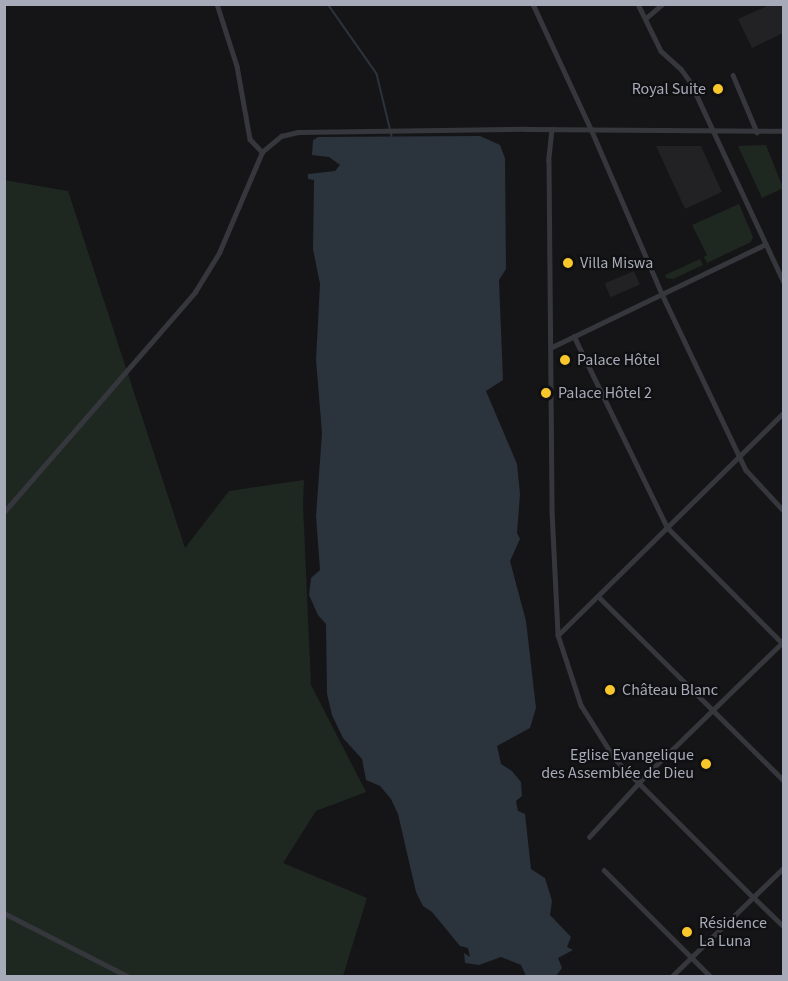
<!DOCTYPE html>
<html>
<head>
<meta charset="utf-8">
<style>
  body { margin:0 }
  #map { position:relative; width:788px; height:981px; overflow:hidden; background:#151517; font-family:"Source Sans 3",sans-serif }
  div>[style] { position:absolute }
  .built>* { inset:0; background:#222124; transform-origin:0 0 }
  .green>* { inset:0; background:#1f2721 }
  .water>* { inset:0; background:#2b333c }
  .stream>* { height:1.5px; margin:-0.75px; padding:0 0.75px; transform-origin:0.75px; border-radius:0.75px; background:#2b333c }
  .minor>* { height:4.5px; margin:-2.25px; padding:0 2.25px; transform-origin:2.25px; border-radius:2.25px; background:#36373c }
  .tertiary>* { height:5px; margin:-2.5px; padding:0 2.5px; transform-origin:2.5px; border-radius:2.5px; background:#36373c }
  .dots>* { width:16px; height:16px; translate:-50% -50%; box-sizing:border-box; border:3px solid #101012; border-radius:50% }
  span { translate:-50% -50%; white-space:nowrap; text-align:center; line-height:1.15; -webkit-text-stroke:4.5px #101012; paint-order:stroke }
  .poi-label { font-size:16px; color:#a7aab8 }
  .right { translate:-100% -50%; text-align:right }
  .left { translate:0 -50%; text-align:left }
  .frame { position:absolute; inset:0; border:6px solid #a7aab8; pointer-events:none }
</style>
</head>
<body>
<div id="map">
  <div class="built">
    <div style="clip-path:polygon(769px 5px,783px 5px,783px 33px,752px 48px,738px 19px)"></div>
    <div style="clip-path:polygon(656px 146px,701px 146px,722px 192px,685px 209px)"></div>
    <div style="left:634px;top:271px;width:15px;height:32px;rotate:67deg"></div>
  </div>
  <div class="green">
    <div style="clip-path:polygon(766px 145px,783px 188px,762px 198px,738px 146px)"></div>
    <div style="clip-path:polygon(4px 180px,68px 191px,185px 548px,229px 491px,304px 480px,303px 504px,311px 685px,366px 792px,316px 811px,283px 863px,367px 898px,343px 976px,5px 976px)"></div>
    <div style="clip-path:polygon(739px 204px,753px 237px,751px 242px,707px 263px,704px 257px,707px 255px,692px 225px)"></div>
    <div style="clip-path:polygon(700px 259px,703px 265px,673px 279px,666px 278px,665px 275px)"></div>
  </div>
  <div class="water">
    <div style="clip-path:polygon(480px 136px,500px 145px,505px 158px,506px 269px,499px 280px,503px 380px,486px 391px,517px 464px,520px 494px,517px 533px,520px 539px,510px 561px,526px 621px,536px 708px,530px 728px,497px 746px,501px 764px,512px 771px,521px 782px,522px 796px,516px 801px,518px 811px,525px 814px,531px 869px,545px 878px,552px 901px,550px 915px,571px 937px,567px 947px,573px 950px,558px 958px,562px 968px,556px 976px,526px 976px,521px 965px,501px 957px,479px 965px,465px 963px,464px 953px,470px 957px,468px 948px,460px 946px,432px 912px,423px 906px,416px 892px,398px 814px,391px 799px,380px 786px,366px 780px,362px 759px,343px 738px,332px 715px,327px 694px,326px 624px,318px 615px,309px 595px,311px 578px,320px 570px,316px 516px,322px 433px,316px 360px,320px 284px,313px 249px,314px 180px,308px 179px,308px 174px,335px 171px,340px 165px,329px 157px,312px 155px,313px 140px,318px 137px)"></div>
  </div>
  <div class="stream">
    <div style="left:328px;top:4px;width:85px;rotate:55deg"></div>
    <div style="left:377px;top:74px;width:64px;rotate:76.4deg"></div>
  </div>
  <div class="minor">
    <div style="left:217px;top:4px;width:65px;rotate:72.1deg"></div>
    <div style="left:237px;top:66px;width:74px;rotate:79.9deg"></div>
    <div style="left:250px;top:139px;width:18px;rotate:47deg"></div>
    <div style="left:533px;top:4px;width:138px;rotate:65.1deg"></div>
    <div style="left:591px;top:129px;width:180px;rotate:66.7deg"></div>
    <div style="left:662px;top:294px;width:195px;rotate:64.5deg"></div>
    <div style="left:746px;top:470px;width:56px;rotate:47.2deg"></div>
    <div style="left:638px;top:4px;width:52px;rotate:63.9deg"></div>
    <div style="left:661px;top:51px;width:27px;rotate:42deg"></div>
    <div style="left:681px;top:69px;width:17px;rotate:54deg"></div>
    <div style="left:691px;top:83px;width:220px;rotate:65deg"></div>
    <div style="left:645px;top:19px;width:23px;rotate:-41deg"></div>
    <div style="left:733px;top:75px;width:62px;rotate:67.2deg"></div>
    <div style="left:552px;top:129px;width:31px;rotate:96deg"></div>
    <div style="left:549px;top:160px;width:351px;rotate:89.5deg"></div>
    <div style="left:552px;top:511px;width:124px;rotate:87.2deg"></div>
    <div style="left:558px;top:635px;width:74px;rotate:71.8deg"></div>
    <div style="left:581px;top:705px;width:64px;rotate:57.8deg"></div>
    <div style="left:615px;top:759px;width:195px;rotate:45deg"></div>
    <div style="left:574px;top:336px;width:212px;rotate:64deg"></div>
    <div style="left:667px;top:527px;width:166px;rotate:45.2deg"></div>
    <div style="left:552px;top:347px;width:237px;rotate:-25.7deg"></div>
    <div style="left:4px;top:512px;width:291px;rotate:-49deg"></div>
    <div style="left:195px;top:292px;width:46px;rotate:-58.4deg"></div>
    <div style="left:219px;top:253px;width:110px;rotate:-66.9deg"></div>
    <div style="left:262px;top:152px;width:25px;rotate:-40deg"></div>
    <div style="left:281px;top:136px;width:17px;rotate:-13deg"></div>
    <div style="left:298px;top:132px;width:228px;rotate:-0.8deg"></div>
    <div style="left:526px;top:129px;width:258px;rotate:0.4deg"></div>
    <div style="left:598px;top:596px;width:262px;rotate:44.8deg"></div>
    <div style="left:558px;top:635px;width:317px;rotate:-44.6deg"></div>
    <div style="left:589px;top:837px;width:86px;rotate:-47.4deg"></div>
    <div style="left:647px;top:774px;width:191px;rotate:-44.2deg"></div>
    <div style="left:604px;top:870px;width:150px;rotate:45deg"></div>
    <div style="left:4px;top:913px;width:138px;rotate:27.1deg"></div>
  </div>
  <div class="tertiary">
    <div style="left:753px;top:897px;width:43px;rotate:44.1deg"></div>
    <div style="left:672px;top:976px;width:156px;rotate:-44.2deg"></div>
  </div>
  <div class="dots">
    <div style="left:718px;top:89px;background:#f9c72c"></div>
    <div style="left:568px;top:263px;background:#f9c72c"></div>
    <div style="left:565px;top:360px;background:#f9c72c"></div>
    <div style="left:546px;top:393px;background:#f9c72c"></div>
    <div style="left:610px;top:690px;background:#f9c72c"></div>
    <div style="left:706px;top:764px;background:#f9c72c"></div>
    <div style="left:687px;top:932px;background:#f9c72c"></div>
  </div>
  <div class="poi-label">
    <span class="right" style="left:706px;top:89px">Royal Suite</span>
    <span class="left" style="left:580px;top:263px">Villa Miswa</span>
    <span class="left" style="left:577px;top:360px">Palace Hôtel</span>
    <span class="left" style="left:558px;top:393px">Palace Hôtel 2</span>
    <span class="left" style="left:622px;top:690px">Château Blanc</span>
    <span class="right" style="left:694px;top:764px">Eglise Evangelique<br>des Assemblée de Dieu</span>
    <span class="left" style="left:699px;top:932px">Résidence<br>La Luna</span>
  </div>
  <div class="frame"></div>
</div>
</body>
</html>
